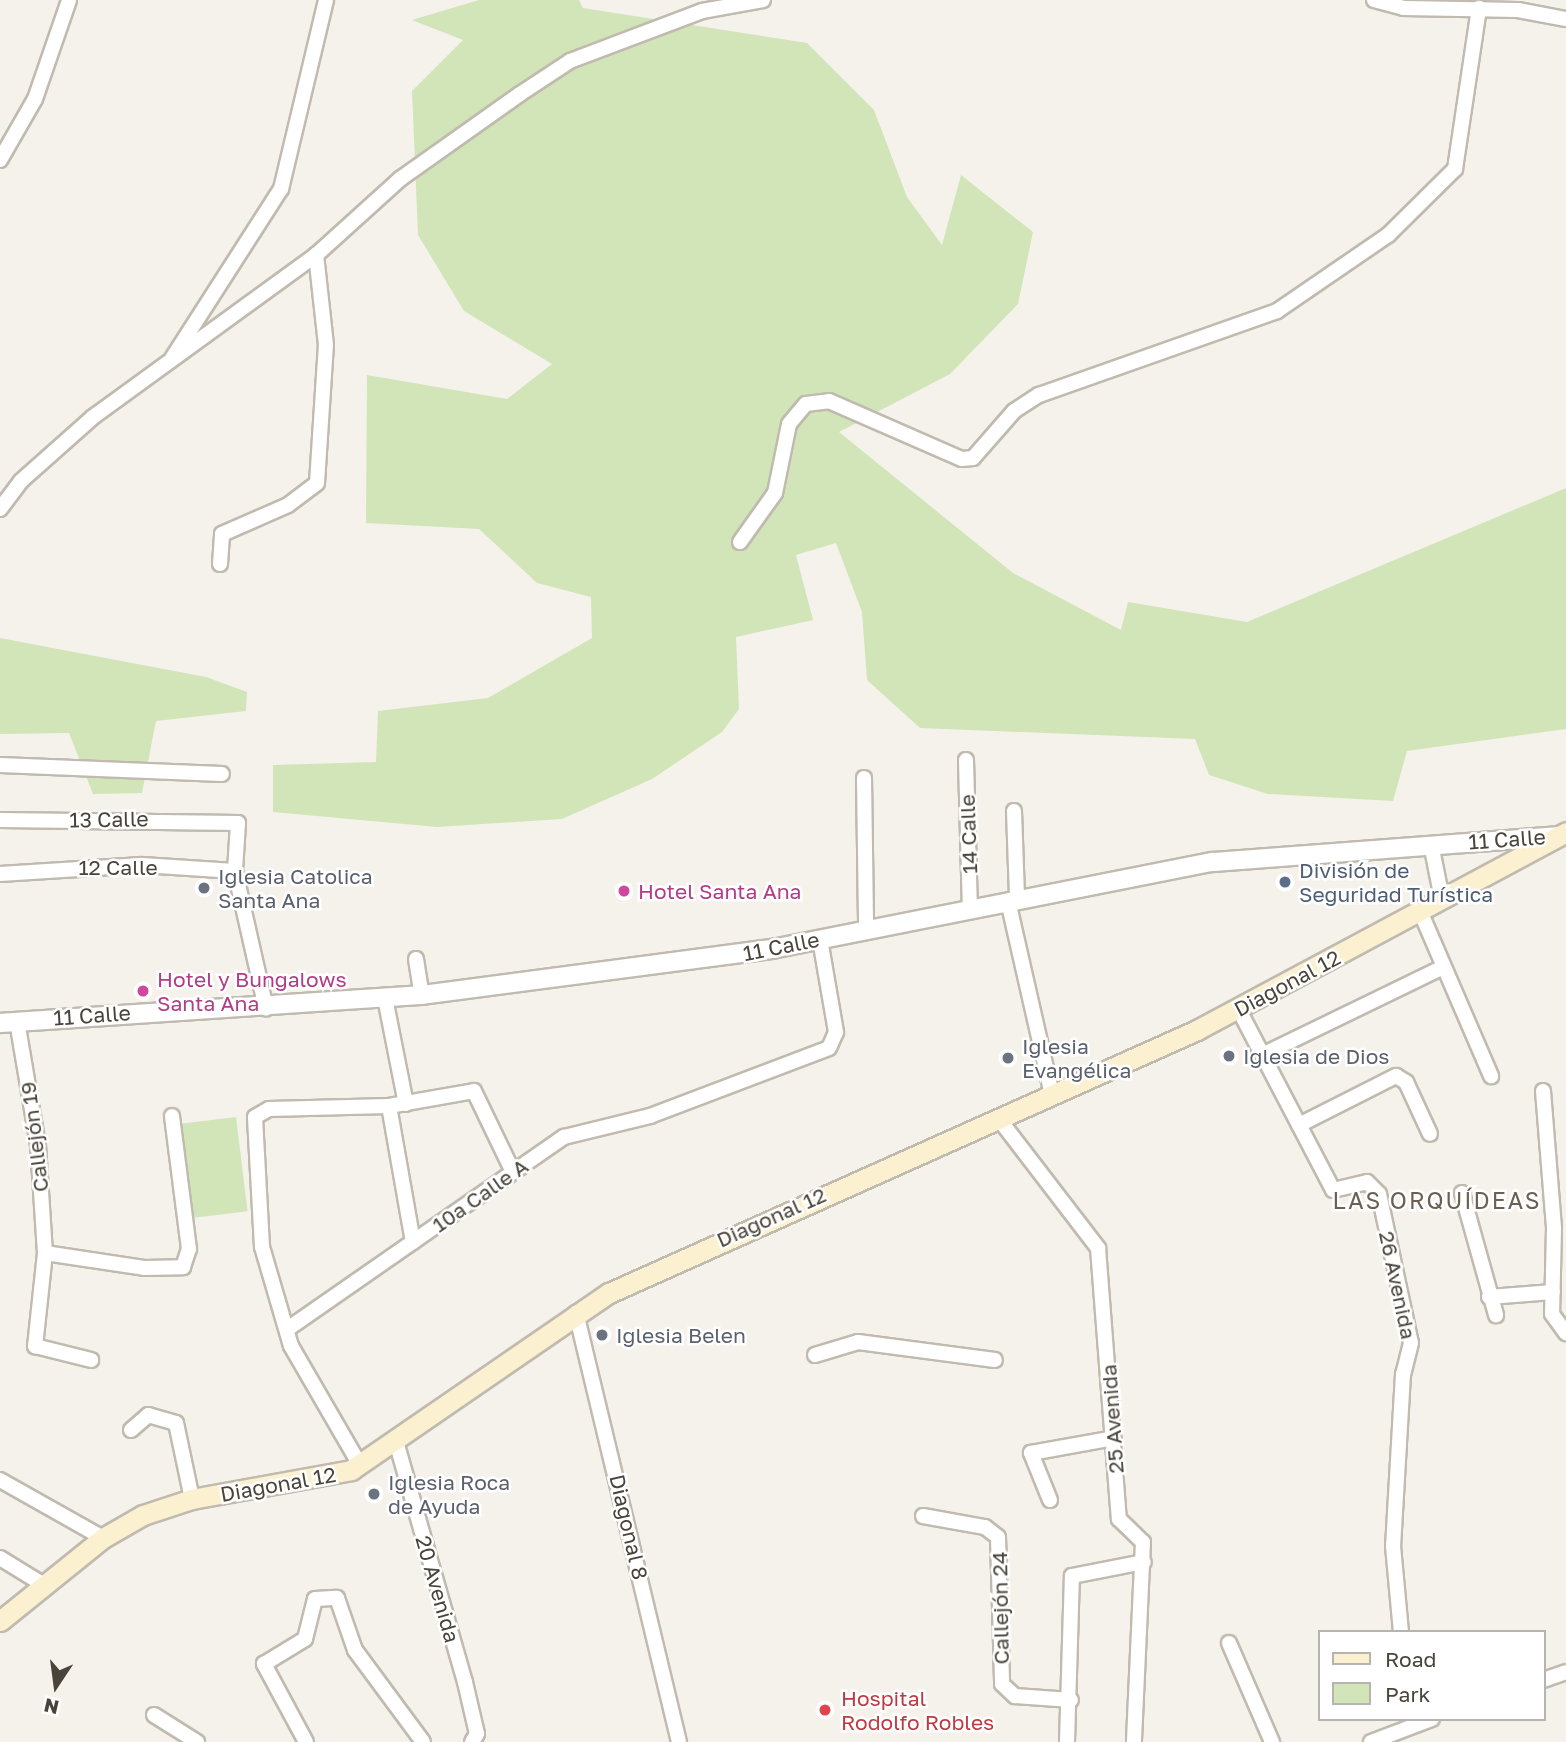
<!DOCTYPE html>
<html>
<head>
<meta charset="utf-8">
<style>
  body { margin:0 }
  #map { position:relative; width:1566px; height:1742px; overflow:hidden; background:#f5f2ec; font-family:"Golos Text",sans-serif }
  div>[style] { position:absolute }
  .green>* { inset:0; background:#d1e5b8; transform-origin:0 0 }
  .roads { filter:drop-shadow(2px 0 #c0baaf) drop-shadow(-2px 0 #c0baaf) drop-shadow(0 2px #c0baaf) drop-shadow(0 -2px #c0baaf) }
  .minor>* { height:14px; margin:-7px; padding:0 7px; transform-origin:7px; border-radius:7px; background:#fff }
  .tertiary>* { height:18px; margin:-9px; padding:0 9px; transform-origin:9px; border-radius:9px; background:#fff }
  .secondary>* { height:19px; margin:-9.5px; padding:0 9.5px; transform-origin:9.5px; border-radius:9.5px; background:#fbf0d0 }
  .dots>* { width:19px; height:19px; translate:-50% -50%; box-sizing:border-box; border:4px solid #fff; border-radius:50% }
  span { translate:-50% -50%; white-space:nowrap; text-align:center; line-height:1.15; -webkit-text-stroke:5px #fff; paint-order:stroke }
  .street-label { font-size:21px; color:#49433a }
  .service-label { font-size:21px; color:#4e5e75 }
  .left { translate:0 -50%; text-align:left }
  .worship-label { font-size:21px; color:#5b616d }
  .hotel-label { font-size:21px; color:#b23c85 }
  .health-label { font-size:21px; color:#be3a42 }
  .neighbourhood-label { font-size:23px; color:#6b6052; letter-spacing:2px }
  .legend { position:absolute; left:1318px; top:1630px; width:228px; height:91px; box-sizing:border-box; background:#fff; border:2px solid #b6b4b0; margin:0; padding:9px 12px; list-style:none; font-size:21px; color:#49433a }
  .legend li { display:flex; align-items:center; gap:14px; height:35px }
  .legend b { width:35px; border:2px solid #b6b4b0 }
  .north { position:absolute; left:21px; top:1651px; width:70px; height:70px; -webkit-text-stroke:5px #fff; paint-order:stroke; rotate:193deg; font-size:19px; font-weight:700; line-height:28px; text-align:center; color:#49433a }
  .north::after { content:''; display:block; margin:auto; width:24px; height:32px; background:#49433a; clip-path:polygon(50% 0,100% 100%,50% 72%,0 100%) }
</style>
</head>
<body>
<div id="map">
  <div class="green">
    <div style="clip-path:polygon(479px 0,579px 0,583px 8px,807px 43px,874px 110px,907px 197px,942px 245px,961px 175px,1033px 232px,1018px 304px,950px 374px,839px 432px,1013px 573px,1121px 630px,1128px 602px,1247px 622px,1566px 488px,1566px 729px,1407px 751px,1393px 801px,1268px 794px,1209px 775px,1195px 739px,920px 728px,867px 680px,862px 612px,836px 543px,796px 555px,813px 620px,736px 637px,739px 709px,722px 732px,652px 779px,562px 819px,437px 827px,273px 812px,273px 765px,376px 762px,378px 711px,488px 698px,592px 638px,591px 597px,537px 583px,479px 529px,366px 523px,367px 375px,507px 399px,552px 364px,464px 311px,418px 235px,412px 91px,463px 40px,412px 20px)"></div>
    <div style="clip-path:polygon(0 638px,206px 677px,247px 692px,246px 711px,156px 721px,142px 793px,93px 794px,69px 733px,0 734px)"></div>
    <div style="left:236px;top:1117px;width:95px;height:56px;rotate:83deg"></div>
  </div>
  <div class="roads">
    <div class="minor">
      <div style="left:1374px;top:0;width:30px;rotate:15deg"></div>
      <div style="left:1403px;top:8px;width:115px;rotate:1deg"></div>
      <div style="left:1518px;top:10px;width:49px;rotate:10.6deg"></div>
      <div style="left:0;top:160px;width:70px;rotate:-60.2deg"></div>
      <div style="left:35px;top:99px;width:105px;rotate:-71deg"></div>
      <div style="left:173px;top:357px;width:200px;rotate:-57.3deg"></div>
      <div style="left:281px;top:189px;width:194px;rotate:-76.6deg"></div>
      <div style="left:0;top:509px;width:35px;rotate:-53deg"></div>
      <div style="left:21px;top:481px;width:96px;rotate:-41.6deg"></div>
      <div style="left:93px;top:417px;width:276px;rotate:-36deg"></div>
      <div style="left:316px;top:255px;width:113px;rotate:-42.1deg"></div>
      <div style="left:400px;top:179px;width:147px;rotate:-35.3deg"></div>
      <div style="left:520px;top:94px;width:60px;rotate:-33.4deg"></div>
      <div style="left:570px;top:61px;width:141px;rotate:-20.7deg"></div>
      <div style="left:702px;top:11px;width:62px;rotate:-10.2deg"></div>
      <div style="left:740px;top:542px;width:60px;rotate:-54.5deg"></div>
      <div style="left:775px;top:493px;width:70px;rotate:-78.5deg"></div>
      <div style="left:789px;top:424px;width:26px;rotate:-50deg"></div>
      <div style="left:806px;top:404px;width:23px;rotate:-7deg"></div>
      <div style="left:829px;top:401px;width:145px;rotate:23.6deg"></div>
      <div style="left:962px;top:459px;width:11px;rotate:-5deg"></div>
      <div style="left:973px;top:458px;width:62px;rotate:-48.9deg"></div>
      <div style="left:1014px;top:411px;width:30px;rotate:-33deg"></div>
      <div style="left:1039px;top:395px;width:252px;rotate:-19.4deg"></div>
      <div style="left:1277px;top:311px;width:135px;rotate:-34.4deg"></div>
      <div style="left:1388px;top:235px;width:94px;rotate:-44.6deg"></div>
      <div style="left:1455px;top:169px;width:163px;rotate:-81.5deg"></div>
      <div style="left:220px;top:564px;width:30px;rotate:-86deg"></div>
      <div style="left:222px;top:534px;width:72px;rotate:-23.7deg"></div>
      <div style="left:288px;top:505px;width:36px;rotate:-37deg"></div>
      <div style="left:317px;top:483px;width:138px;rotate:-86.3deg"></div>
      <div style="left:326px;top:345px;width:91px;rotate:-96.3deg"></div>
      <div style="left:966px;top:760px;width:149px;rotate:88.5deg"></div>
      <div style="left:0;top:765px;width:222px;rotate:2.3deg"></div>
      <div style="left:864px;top:778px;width:152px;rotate:89.2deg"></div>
      <div style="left:1014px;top:811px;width:88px;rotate:88deg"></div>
      <div style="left:0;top:820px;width:238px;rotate:0.7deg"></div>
      <div style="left:238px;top:823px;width:48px;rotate:93.6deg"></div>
      <div style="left:235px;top:871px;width:141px;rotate:77.3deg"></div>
      <div style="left:1431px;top:844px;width:56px;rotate:78.7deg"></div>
      <div style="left:0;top:874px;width:142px;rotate:-3.6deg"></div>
      <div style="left:142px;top:865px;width:93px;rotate:3.7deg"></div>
      <div style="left:1008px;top:901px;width:199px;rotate:77.2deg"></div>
      <div style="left:1420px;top:911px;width:180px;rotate:66.7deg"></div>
      <div style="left:416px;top:959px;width:36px;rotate:81deg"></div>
      <div style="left:385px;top:998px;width:108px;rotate:78.8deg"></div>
      <div style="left:1239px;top:1010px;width:203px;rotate:62.4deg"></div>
      <div style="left:1333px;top:1190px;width:35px;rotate:-13deg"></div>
      <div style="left:1367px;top:1182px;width:17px;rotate:45deg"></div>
      <div style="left:1379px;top:1194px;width:152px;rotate:77.9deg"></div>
      <div style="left:1411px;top:1343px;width:32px;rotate:104deg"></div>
      <div style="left:1403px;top:1374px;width:172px;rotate:93.3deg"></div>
      <div style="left:1393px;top:1546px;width:86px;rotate:84.7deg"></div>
      <div style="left:17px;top:1021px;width:126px;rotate:80.4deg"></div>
      <div style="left:38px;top:1145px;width:108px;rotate:86.3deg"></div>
      <div style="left:45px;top:1253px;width:94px;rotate:96.1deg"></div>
      <div style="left:35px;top:1346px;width:58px;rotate:14deg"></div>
      <div style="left:1262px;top:1055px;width:201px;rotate:-25.9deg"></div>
      <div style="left:1543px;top:1091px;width:137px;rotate:85.4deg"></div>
      <div style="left:1554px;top:1228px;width:86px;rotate:91.3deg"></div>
      <div style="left:1552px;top:1314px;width:24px;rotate:54deg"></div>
      <div style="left:389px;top:1106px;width:138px;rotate:80deg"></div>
      <div style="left:999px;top:1119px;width:163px;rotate:52.5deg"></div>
      <div style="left:1098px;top:1248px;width:272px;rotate:85.6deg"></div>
      <div style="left:1119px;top:1519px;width:33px;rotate:44deg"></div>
      <div style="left:1143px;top:1542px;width:200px;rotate:92.6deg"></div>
      <div style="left:1299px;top:1125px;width:109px;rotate:-26.8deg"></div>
      <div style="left:1396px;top:1076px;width:12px;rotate:31deg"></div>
      <div style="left:1406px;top:1082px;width:57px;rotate:65.2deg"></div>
      <div style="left:1462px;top:1193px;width:127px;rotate:74.4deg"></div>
      <div style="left:45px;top:1253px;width:100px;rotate:8.6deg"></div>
      <div style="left:144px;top:1268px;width:39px;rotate:-1deg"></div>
      <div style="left:183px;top:1267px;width:19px;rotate:-72deg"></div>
      <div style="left:189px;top:1249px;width:134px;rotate:-97.3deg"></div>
      <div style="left:1489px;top:1297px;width:64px;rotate:-4.5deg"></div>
      <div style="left:576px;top:1313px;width:441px;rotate:76.5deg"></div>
      <div style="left:289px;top:1328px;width:335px;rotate:-34.8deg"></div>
      <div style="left:564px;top:1137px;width:89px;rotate:-13.7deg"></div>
      <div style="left:650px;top:1116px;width:191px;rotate:-20.8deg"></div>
      <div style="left:829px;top:1048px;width:17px;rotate:-66deg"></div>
      <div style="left:836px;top:1032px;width:94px;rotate:-99.8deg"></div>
      <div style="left:815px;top:1355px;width:45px;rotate:-16.8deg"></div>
      <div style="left:858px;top:1342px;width:138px;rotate:7.5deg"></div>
      <div style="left:131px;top:1430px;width:23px;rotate:-41deg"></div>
      <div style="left:148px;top:1415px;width:29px;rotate:16deg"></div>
      <div style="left:176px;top:1423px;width:78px;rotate:78.1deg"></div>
      <div style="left:395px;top:1438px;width:254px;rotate:74deg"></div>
      <div style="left:465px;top:1682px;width:53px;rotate:77deg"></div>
      <div style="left:477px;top:1734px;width:9px;rotate:122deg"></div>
      <div style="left:360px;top:1465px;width:138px;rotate:-120.1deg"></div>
      <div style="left:291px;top:1346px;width:103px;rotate:-106.3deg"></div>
      <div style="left:262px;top:1247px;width:130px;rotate:-93.1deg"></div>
      <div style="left:255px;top:1117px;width:16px;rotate:-30deg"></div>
      <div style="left:269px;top:1109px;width:120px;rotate:-1.4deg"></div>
      <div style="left:389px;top:1106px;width:86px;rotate:-10deg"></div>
      <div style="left:474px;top:1091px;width:90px;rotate:64.3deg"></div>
      <div style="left:0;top:1480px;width:118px;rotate:29.4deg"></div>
      <div style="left:1050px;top:1500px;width:51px;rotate:-112deg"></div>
      <div style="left:1031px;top:1453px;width:84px;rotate:-10.2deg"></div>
      <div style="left:923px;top:1516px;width:63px;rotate:10.1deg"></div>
      <div style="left:985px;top:1527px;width:16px;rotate:38deg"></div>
      <div style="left:998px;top:1537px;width:147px;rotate:88.4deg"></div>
      <div style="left:1002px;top:1684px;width:18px;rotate:43deg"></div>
      <div style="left:1015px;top:1696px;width:56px;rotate:4.1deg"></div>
      <div style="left:0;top:1558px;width:52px;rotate:31.5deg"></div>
      <div style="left:1229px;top:1643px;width:108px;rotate:66.5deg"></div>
      <div style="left:1543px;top:1680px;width:24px;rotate:-19deg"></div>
      <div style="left:154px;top:1715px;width:51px;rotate:32.1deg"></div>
      <div style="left:306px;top:1742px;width:89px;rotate:-118.3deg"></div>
      <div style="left:264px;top:1664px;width:48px;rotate:-31.4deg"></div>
      <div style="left:305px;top:1639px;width:41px;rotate:-76deg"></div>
      <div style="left:315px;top:1599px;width:22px;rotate:-3deg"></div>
      <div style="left:337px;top:1598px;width:55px;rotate:70.9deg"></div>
      <div style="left:355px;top:1650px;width:114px;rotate:53.5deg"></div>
      <div style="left:1067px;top:1742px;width:166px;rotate:-88.3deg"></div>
      <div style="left:1072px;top:1576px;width:73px;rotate:-11deg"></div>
      <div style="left:1371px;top:1742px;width:65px;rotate:-20.7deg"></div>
    </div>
    <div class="tertiary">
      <div style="left:0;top:1023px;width:423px;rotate:-3.8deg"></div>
      <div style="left:422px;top:995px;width:353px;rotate:-7.5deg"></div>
      <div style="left:772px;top:949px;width:449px;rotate:-11.2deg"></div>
      <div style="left:1213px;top:862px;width:346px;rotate:-4.3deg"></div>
    </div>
    <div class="secondary">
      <div style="left:0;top:1621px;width:132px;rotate:-38.9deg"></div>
      <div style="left:103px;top:1538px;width:46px;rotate:-29.9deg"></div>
      <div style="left:143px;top:1515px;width:52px;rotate:-18.1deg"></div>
      <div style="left:192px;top:1499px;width:162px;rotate:-10.3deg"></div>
      <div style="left:351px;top:1470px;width:313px;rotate:-34.5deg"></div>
      <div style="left:609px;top:1293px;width:644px;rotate:-24.1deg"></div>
      <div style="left:1197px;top:1030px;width:419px;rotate:-28.2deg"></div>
    </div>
  </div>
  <div class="dots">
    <div style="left:1285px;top:882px;background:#5c6f8a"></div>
    <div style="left:204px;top:888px;background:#6b7280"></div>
    <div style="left:624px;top:891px;background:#d1479c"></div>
    <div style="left:143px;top:991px;background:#d1479c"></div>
    <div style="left:1229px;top:1056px;background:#6b7280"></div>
    <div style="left:1008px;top:1058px;background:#6b7280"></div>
    <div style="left:602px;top:1335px;background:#6b7280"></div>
    <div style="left:374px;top:1494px;background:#6b7280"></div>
    <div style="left:825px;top:1710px;background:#e0444e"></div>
  </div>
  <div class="street-label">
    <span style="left:109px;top:819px;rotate:-1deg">13 Calle</span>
    <span style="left:968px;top:834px;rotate:-92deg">14 Calle</span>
    <span style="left:1507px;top:839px;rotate:-4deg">11 Calle</span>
    <span style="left:118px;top:867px">12 Calle</span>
    <span style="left:781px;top:946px;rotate:-11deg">11 Calle</span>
    <span style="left:1287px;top:983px;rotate:-28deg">Diagonal 12</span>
    <span style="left:92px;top:1015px;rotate:-4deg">11 Calle</span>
    <span style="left:34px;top:1137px;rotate:-97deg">Callejón 19</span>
    <span style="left:480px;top:1195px;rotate:-35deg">10a Calle A</span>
    <span style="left:771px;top:1217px;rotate:-24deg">Diagonal 12</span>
    <span style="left:1398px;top:1285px;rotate:78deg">26 Avenida</span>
    <span style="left:1112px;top:1419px;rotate:-94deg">25 Avenida</span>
    <span style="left:278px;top:1484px;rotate:-10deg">Diagonal 12</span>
    <span style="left:629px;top:1527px;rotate:77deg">Diagonal 8</span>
    <span style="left:438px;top:1589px;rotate:74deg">20 Avenida</span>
    <span style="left:1000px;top:1608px;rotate:-91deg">Callejón 24</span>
  </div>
  <div class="service-label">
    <span class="left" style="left:1299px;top:882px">División de<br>Seguridad Turística</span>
  </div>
  <div class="worship-label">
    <span class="left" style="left:218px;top:888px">Iglesia Catolica<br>Santa Ana</span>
    <span class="left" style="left:1022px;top:1058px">Iglesia<br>Evangélica</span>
    <span class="left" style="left:1243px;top:1056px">Iglesia de Dios</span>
    <span class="left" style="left:616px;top:1335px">Iglesia Belen</span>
    <span class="left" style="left:388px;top:1494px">Iglesia Roca<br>de Ayuda</span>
  </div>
  <div class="hotel-label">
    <span class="left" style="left:638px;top:891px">Hotel Santa Ana</span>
    <span class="left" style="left:157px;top:991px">Hotel y Bungalows<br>Santa Ana</span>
  </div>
  <div class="health-label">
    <span class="left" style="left:841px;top:1710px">Hospital<br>Rodolfo Robles</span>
  </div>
  <div class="neighbourhood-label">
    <span style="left:1437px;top:1200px">LAS ORQUÍDEAS</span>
  </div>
  <ul class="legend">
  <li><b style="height:9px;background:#fbf0d0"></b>Road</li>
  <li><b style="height:19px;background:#d1e5b8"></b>Park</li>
  </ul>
  <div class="north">N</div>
</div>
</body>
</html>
